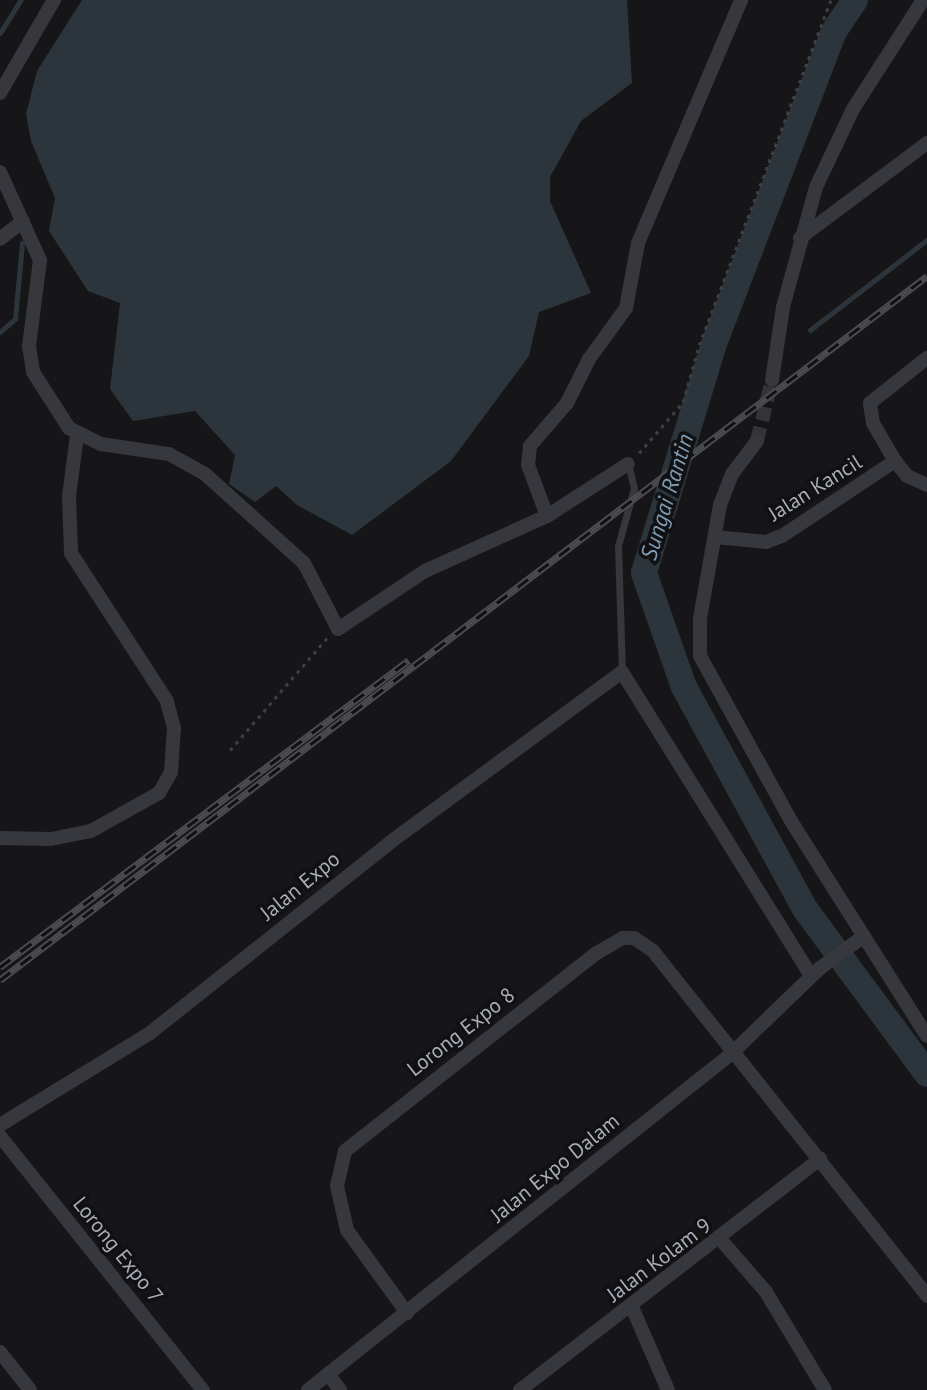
<!DOCTYPE html>
<html>
<head>
<meta charset="utf-8">
<style>
  body { margin:0 }
  #map { position:relative; width:927px; height:1390px; overflow:hidden; background:#161618; font-family:"PT Sans",sans-serif }
  div>[style] { position:absolute }
  .water>* { inset:0; background:#2c353c }
  .stream>* { height:4.5px; margin:-2.25px; padding:0 2.25px; transform-origin:2.25px; border-radius:2.25px; background:#2c353c }
  .river>* { height:26px; margin:-13px; padding:0 13px; transform-origin:13px; border-radius:13px; background:#2c353c }
  .street-tunnel>* { height:14px; margin-top:-7px; transform-origin:0; background:repeating-linear-gradient(90deg,#333438 0 14px,transparent 0 21px) }
  .path>* { height:2.5px; margin-top:-1.25px; transform-origin:0; background:repeating-linear-gradient(90deg,#3d3f44 0 3.5px,transparent 0 8.5px) }
  .lane>* { height:7px; margin:-3.5px; padding:0 3.5px; transform-origin:3.5px; border-radius:3.5px; background:#37383d }
  .street>* { height:14px; margin:-7px; padding:0 7px; transform-origin:7px; border-radius:7px; background:#37383d }
  .rail>* { height:7px; margin-top:-3.5px; transform-origin:0; background:repeating-linear-gradient(90deg,#111113 0 13px,#4a4c52 0 26px); box-sizing:border-box; border-block:2px solid #4a4c52 }
  span { translate:-50% -50%; white-space:nowrap; text-align:center; line-height:1.15; -webkit-text-stroke:7px #111113; paint-order:stroke }
  .street-label { font-size:21px; color:#a8adb8 }
  .water-label { font-size:23px; color:#7f9bb3; font-style:italic }
</style>
</head>
<body>
<div id="map">
  <div class="water">
    <div style="clip-path:polygon(82px 0,627px 0,632px 83px,581px 121px,550px 177px,550px 201px,591px 293px,539px 312px,529px 356px,451px 461px,352px 535px,297px 505px,276px 486px,255px 502px,229px 484px,235px 455px,195px 411px,133px 421px,110px 389px,120px 303px,88px 291px,49px 231px,55px 198px,31px 141px,26px 114px,37px 71px)"></div>
  </div>
  <div class="stream">
    <div style="left:0;top:33px;width:39px;rotate:-58deg"></div>
    <div style="left:810px;top:330px;width:148px;rotate:-37.6deg"></div>
    <div style="left:0;top:332px;width:20px;rotate:-41deg"></div>
    <div style="left:15px;top:319px;width:76px;rotate:-84.7deg"></div>
  </div>
  <div class="river">
    <div style="left:855px;top:0;width:37px;rotate:124deg"></div>
    <div style="left:834px;top:31px;width:338px;rotate:111deg"></div>
    <div style="left:713px;top:347px;width:236px;rotate:107deg"></div>
    <div style="left:644px;top:573px;width:121px;rotate:70.7deg"></div>
    <div style="left:684px;top:687px;width:253px;rotate:61.4deg"></div>
    <div style="left:805px;top:909px;width:205px;rotate:53.5deg"></div>
  </div>
  <div class="street-tunnel">
    <div style="left:757px;top:441px;width:63px;rotate:-76.2deg"></div>
  </div>
  <div class="path">
    <div style="left:639px;top:453px;width:67px;rotate:-49.2deg"></div>
    <div style="left:683px;top:402px;width:59px;rotate:-74.3deg"></div>
    <div style="left:699px;top:345px;width:369px;rotate:-69.1deg"></div>
    <div style="left:230px;top:750px;width:148px;rotate:-49.1deg"></div>
  </div>
  <div class="lane">
    <div style="left:622px;top:672px;width:126px;rotate:-91.8deg"></div>
    <div style="left:618px;top:546px;width:60px;rotate:-74.6deg"></div>
    <div style="left:634px;top:488px;width:25px;rotate:-104deg"></div>
  </div>
  <div class="street">
    <div style="left:0;top:93px;width:108px;rotate:-59.9deg"></div>
    <div style="left:0;top:172px;width:97px;rotate:65.6deg"></div>
    <div style="left:40px;top:260px;width:87px;rotate:97.3deg"></div>
    <div style="left:29px;top:346px;width:26px;rotate:81deg"></div>
    <div style="left:33px;top:372px;width:67px;rotate:57.3deg"></div>
    <div style="left:69px;top:428px;width:36px;rotate:27deg"></div>
    <div style="left:101px;top:444px;width:69px;rotate:8.4deg"></div>
    <div style="left:169px;top:454px;width:41px;rotate:29.1deg"></div>
    <div style="left:205px;top:474px;width:133px;rotate:42deg"></div>
    <div style="left:304px;top:563px;width:74px;rotate:62.7deg"></div>
    <div style="left:338px;top:629px;width:105px;rotate:-33.7deg"></div>
    <div style="left:425px;top:571px;width:134px;rotate:-24.3deg"></div>
    <div style="left:547px;top:516px;width:96px;rotate:-32.7deg"></div>
    <div style="left:800px;top:238px;width:159px;rotate:-36.8deg"></div>
    <div style="left:0;top:239px;width:29px;rotate:-38deg"></div>
    <div style="left:772px;top:380px;width:74px;rotate:-81.4deg"></div>
    <div style="left:783px;top:307px;width:124px;rotate:-74.6deg"></div>
    <div style="left:816px;top:187px;width:86px;rotate:-64.6deg"></div>
    <div style="left:853px;top:109px;width:130px;rotate:-57.3deg"></div>
    <div style="left:757px;top:441px;width:41px;rotate:127.1deg"></div>
    <div style="left:732px;top:474px;width:33px;rotate:111deg"></div>
    <div style="left:720px;top:505px;width:115px;rotate:100deg"></div>
    <div style="left:700px;top:618px;width:38px;rotate:90deg"></div>
    <div style="left:700px;top:656px;width:188px;rotate:61.1deg"></div>
    <div style="left:791px;top:821px;width:254px;rotate:57.7deg"></div>
    <div style="left:895px;top:461px;width:44px;rotate:-120.1deg"></div>
    <div style="left:873px;top:423px;width:20px;rotate:-99deg"></div>
    <div style="left:870px;top:403px;width:73px;rotate:-38.3deg"></div>
    <div style="left:547px;top:516px;width:54px;rotate:-110.4deg"></div>
    <div style="left:528px;top:465px;width:19px;rotate:-84deg"></div>
    <div style="left:530px;top:446px;width:57px;rotate:-49.3deg"></div>
    <div style="left:567px;top:403px;width:49px;rotate:-63.4deg"></div>
    <div style="left:589px;top:359px;width:63px;rotate:-54deg"></div>
    <div style="left:626px;top:308px;width:66px;rotate:-79.5deg"></div>
    <div style="left:638px;top:243px;width:264px;rotate:-67deg"></div>
    <div style="left:715px;top:537px;width:51px;rotate:5.6deg"></div>
    <div style="left:766px;top:542px;width:17px;rotate:-21deg"></div>
    <div style="left:782px;top:536px;width:136px;rotate:-33.6deg"></div>
    <div style="left:895px;top:461px;width:19px;rotate:51deg"></div>
    <div style="left:907px;top:476px;width:22px;rotate:24deg"></div>
    <div style="left:0;top:838px;width:51px;rotate:1.1deg"></div>
    <div style="left:51px;top:839px;width:41px;rotate:-11.3deg"></div>
    <div style="left:91px;top:831px;width:78px;rotate:-29.2deg"></div>
    <div style="left:159px;top:793px;width:24px;rotate:-60deg"></div>
    <div style="left:171px;top:772px;width:44px;rotate:-86.1deg"></div>
    <div style="left:174px;top:728px;width:28px;rotate:-105deg"></div>
    <div style="left:167px;top:701px;width:176px;rotate:-123deg"></div>
    <div style="left:71px;top:553px;width:57px;rotate:-92deg"></div>
    <div style="left:69px;top:496px;width:62px;rotate:-82.5deg"></div>
    <div style="left:0;top:1125px;width:176px;rotate:-31.5deg"></div>
    <div style="left:150px;top:1033px;width:319px;rotate:-38.4deg"></div>
    <div style="left:400px;top:835px;width:275px;rotate:-36.3deg"></div>
    <div style="left:622px;top:672px;width:358px;rotate:58.1deg"></div>
    <div style="left:0;top:1136px;width:325px;rotate:51.4deg"></div>
    <div style="left:721px;top:1240px;width:69px;rotate:49.1deg"></div>
    <div style="left:766px;top:1292px;width:114px;rotate:59deg"></div>
    <div style="left:632px;top:1307px;width:90px;rotate:66.6deg"></div>
    <div style="left:407px;top:1313px;width:102px;rotate:-125.9deg"></div>
    <div style="left:347px;top:1230px;width:45px;rotate:-102.8deg"></div>
    <div style="left:337px;top:1186px;width:36px;rotate:-77deg"></div>
    <div style="left:345px;top:1151px;width:318px;rotate:-38.2deg"></div>
    <div style="left:595px;top:954px;width:32px;rotate:-30deg"></div>
    <div style="left:623px;top:938px;width:11px"></div>
    <div style="left:634px;top:938px;width:23px;rotate:34deg"></div>
    <div style="left:653px;top:951px;width:441px;rotate:51.5deg"></div>
    <div style="left:0;top:1352px;width:48px;rotate:51.7deg"></div>
    <div style="left:328px;top:1374px;width:20px;rotate:53deg"></div>
    <div style="left:308px;top:1390px;width:540px;rotate:-38.46deg"></div>
    <div style="left:731px;top:1054px;width:124px;rotate:-44deg"></div>
    <div style="left:820px;top:968px;width:54px;rotate:-36deg"></div>
    <div style="left:520px;top:1390px;width:379px;rotate:-37.6deg"></div>
  </div>
  <div class="rail">
    <div style="left:0;top:967px;width:511px;rotate:-36.89deg"></div>
    <div style="left:0;top:980px;width:1164px;rotate:-37.21deg"></div>
  </div>
  <div class="street-label">
    <span style="left:815px;top:488px;rotate:-32deg">Jalan Kancil</span>
    <span style="left:300px;top:886px;rotate:-39deg">Jalan Expo</span>
    <span style="left:461px;top:1032px;rotate:-38deg">Lorong Expo 8</span>
    <span style="left:555px;top:1168px;rotate:-39deg">Jalan Expo Dalam</span>
    <span style="left:118px;top:1250px;rotate:51deg">Lorong Expo 7</span>
    <span style="left:659px;top:1260px;rotate:-37deg">Jalan Kolam 9</span>
  </div>
  <div class="water-label">
    <span style="left:667px;top:497px;rotate:-73deg">Sungai Rantin</span>
  </div>
</div>
</body>
</html>
